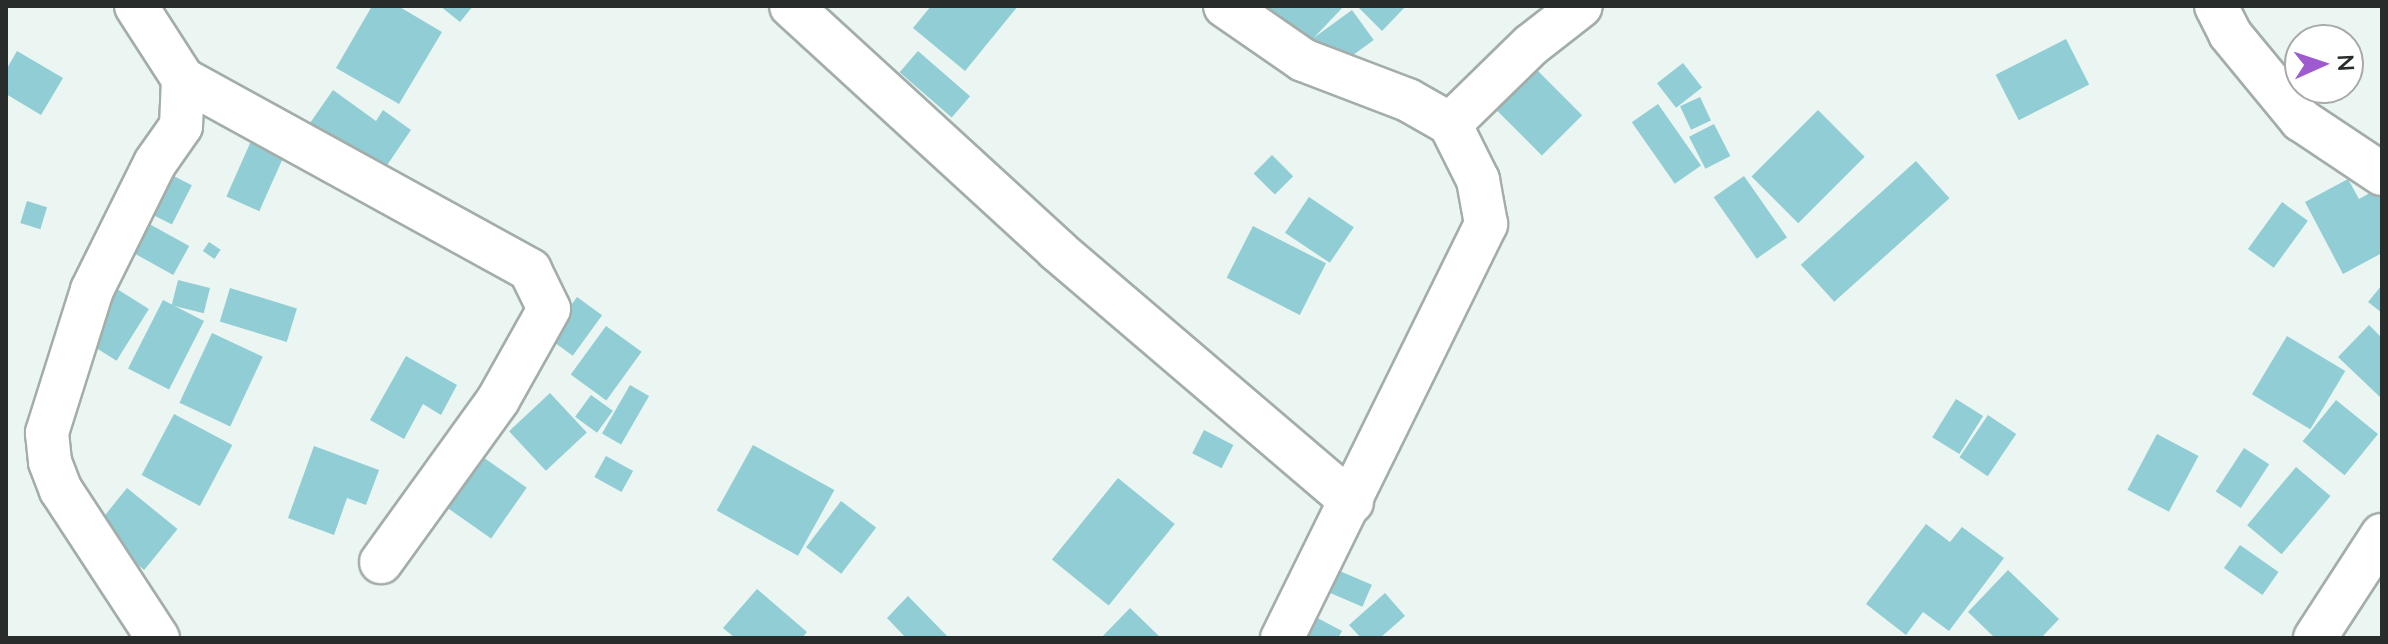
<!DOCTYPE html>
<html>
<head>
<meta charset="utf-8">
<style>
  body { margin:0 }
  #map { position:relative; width:2388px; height:644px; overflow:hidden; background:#ebf6f3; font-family:Lato,sans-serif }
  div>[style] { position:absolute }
  .building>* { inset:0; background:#91cdd4; transform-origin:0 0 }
  .roads { filter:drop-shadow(2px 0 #a3adaa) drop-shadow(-2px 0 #a3adaa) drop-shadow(0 2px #a3adaa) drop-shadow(0 -2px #a3adaa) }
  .minor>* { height:42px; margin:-21px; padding:0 21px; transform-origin:21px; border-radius:21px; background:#fff }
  span { translate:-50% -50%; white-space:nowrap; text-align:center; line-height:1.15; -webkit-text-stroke:6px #fff; paint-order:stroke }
  .frame { position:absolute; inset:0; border:8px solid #282c2b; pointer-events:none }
  .north { position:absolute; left:2284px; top:24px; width:80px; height:80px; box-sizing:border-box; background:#fff; border:2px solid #a9abaa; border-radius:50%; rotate:87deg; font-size:22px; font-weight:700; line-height:32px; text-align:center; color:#282c2b }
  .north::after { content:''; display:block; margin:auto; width:28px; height:36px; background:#9e5bd0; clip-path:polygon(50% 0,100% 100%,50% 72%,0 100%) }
</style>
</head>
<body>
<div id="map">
  <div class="building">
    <div style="clip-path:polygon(372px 6px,398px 6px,442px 32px,399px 104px,336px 68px)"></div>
    <div style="clip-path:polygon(440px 6px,473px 6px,460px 22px)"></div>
    <div style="clip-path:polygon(931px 6px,1018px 6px,965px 71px,913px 28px)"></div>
    <div style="clip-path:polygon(1265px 6px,1344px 6px,1307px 45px)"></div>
    <div style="clip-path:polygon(1357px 6px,1406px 6px,1382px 31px)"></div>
    <div style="left:1352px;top:10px;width:37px;height:48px;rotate:54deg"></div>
    <div style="left:2066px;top:39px;width:51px;height:79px;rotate:63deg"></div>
    <div style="clip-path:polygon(17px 51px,63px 78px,41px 115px,6px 94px,6px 70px)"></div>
    <div style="left:918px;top:51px;width:69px;height:28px;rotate:41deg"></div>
    <div style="left:1527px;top:60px;width:78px;height:57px;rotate:45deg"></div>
    <div style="left:1683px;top:63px;width:31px;height:33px;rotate:52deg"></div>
    <div style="clip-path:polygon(333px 90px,376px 121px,383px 110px,411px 130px,381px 174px,310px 123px)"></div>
    <div style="left:1700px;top:97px;width:26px;height:22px;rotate:65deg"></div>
    <div style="left:1658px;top:104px;width:75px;height:32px;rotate:55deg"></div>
    <div style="left:1818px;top:110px;width:66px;height:94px;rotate:45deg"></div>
    <div style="left:1714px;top:124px;width:36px;height:28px;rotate:63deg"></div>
    <div style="left:252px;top:139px;width:36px;height:63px;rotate:24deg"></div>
    <div style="left:1272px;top:155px;width:30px;height:26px;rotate:45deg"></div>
    <div style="left:1916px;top:161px;width:50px;height:155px;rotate:48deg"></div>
    <div style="left:158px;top:168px;width:38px;height:44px;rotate:27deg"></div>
    <div style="left:1744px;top:176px;width:75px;height:37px;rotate:55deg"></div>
    <div style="clip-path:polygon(2348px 179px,2359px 199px,2382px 186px,2382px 253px,2343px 274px,2305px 202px)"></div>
    <div style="left:1309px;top:197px;width:54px;height:43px;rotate:34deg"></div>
    <div style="left:27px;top:201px;width:21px;height:23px;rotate:17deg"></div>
    <div style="left:2282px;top:202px;width:32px;height:58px;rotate:36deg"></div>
    <div style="left:135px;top:216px;width:62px;height:33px;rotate:29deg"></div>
    <div style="left:1253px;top:226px;width:82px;height:58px;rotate:27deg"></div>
    <div style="left:209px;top:242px;width:14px;height:11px;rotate:34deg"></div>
    <div style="left:178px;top:280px;width:33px;height:26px;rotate:14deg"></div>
    <div style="left:109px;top:284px;width:47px;height:61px;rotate:32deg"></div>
    <div style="clip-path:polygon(2382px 285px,2382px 313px,2368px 302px)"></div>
    <div style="left:230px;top:288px;width:70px;height:35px;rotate:17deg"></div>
    <div style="left:577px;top:297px;width:31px;height:50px;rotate:36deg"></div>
    <div style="left:163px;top:300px;width:46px;height:77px;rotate:27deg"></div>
    <div style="clip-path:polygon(2369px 325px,2382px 338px,2380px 397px,2338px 357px)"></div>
    <div style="left:606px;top:326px;width:44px;height:60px;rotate:36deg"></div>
    <div style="left:212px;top:333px;width:56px;height:77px;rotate:25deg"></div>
    <div style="left:2287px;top:336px;width:68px;height:68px;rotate:31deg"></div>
    <div style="clip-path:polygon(406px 356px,457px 385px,441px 415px,423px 404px,404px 439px,370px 420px)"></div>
    <div style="left:630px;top:385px;width:22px;height:56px;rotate:30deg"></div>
    <div style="left:550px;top:393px;width:54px;height:56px;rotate:47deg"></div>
    <div style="left:591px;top:395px;width:27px;height:27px;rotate:36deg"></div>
    <div style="left:1956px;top:399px;width:32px;height:45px;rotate:32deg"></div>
    <div style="left:2336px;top:400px;width:54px;height:53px;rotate:39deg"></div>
    <div style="left:174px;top:414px;width:66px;height:69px;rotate:28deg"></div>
    <div style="left:1988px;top:415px;width:34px;height:51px;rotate:34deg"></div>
    <div style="left:1204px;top:430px;width:33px;height:26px;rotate:27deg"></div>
    <div style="left:2157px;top:434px;width:47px;height:63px;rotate:28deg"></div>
    <div style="left:753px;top:445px;width:93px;height:75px;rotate:29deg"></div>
    <div style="clip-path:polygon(314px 446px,379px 470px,366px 505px,347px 498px,334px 535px,288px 518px)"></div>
    <div style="left:2244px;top:448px;width:30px;height:52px;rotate:33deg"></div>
    <div style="left:480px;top:455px;width:57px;height:62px;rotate:35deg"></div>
    <div style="left:606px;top:456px;width:31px;height:24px;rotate:29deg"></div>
    <div style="left:2296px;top:467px;width:45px;height:76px;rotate:40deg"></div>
    <div style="left:1118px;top:478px;width:73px;height:105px;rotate:39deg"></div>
    <div style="left:127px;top:488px;width:65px;height:53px;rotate:39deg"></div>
    <div style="left:841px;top:501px;width:44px;height:58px;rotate:37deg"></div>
    <div style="clip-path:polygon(1926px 524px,1950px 542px,1962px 527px,2004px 558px,1949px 631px,1923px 612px,1906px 635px,1866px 604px)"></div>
    <div style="left:2240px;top:545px;width:47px;height:28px;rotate:35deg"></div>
    <div style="left:1335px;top:569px;width:40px;height:24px;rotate:23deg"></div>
    <div style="clip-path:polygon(2008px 570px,2059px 619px,2041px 638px,1995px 638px,1968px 612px)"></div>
    <div style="clip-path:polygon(757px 589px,807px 632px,802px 638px,735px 638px,723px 628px)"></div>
    <div style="clip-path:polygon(1385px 593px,1405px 616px,1380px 638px,1361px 638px,1349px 625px)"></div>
    <div style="clip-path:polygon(908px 596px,949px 638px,906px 638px,887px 618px)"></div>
    <div style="clip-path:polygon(1130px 608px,1161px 638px,1101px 638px)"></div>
    <div style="clip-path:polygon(1310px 614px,1342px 631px,1338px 638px,1298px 638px)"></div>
  </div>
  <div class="roads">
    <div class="minor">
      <div style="left:136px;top:6px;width:87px;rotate:57.2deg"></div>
      <div style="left:183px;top:79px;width:47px;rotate:92.4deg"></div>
      <div style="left:181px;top:126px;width:45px;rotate:125.1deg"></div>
      <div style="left:155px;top:163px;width:142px;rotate:116.4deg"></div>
      <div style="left:92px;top:290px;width:150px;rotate:107.5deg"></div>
      <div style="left:47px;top:433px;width:29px;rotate:84deg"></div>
      <div style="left:50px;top:462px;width:30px;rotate:69deg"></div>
      <div style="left:61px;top:490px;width:177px;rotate:56.8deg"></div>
      <div style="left:791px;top:6px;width:361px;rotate:42.5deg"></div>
      <div style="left:1057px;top:250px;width:388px;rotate:40.5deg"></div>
      <div style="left:1225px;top:6px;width:95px;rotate:34.7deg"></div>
      <div style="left:1303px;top:60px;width:112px;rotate:20.9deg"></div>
      <div style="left:1408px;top:100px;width:48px;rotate:29.7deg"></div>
      <div style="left:1450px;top:124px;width:63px;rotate:63.4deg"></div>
      <div style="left:1478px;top:180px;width:45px;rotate:79.7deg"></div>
      <div style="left:1486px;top:224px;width:462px;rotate:116.2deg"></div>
      <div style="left:2216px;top:6px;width:31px;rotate:63deg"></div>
      <div style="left:2230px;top:34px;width:112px;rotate:50.5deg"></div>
      <div style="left:2301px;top:120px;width:97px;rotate:33.7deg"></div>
      <div style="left:183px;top:79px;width:396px;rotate:28.8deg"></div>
      <div style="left:530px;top:270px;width:43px;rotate:64deg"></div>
      <div style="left:549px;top:309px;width:104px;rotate:119.3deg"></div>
      <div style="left:498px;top:400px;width:200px;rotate:125.8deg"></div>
      <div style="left:1450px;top:124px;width:113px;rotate:-44.3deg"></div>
      <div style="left:1531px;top:45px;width:63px;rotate:-38deg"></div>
      <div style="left:2315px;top:638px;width:123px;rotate:-57deg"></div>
    </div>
  </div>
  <div class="frame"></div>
  <div class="north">N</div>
</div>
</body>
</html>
